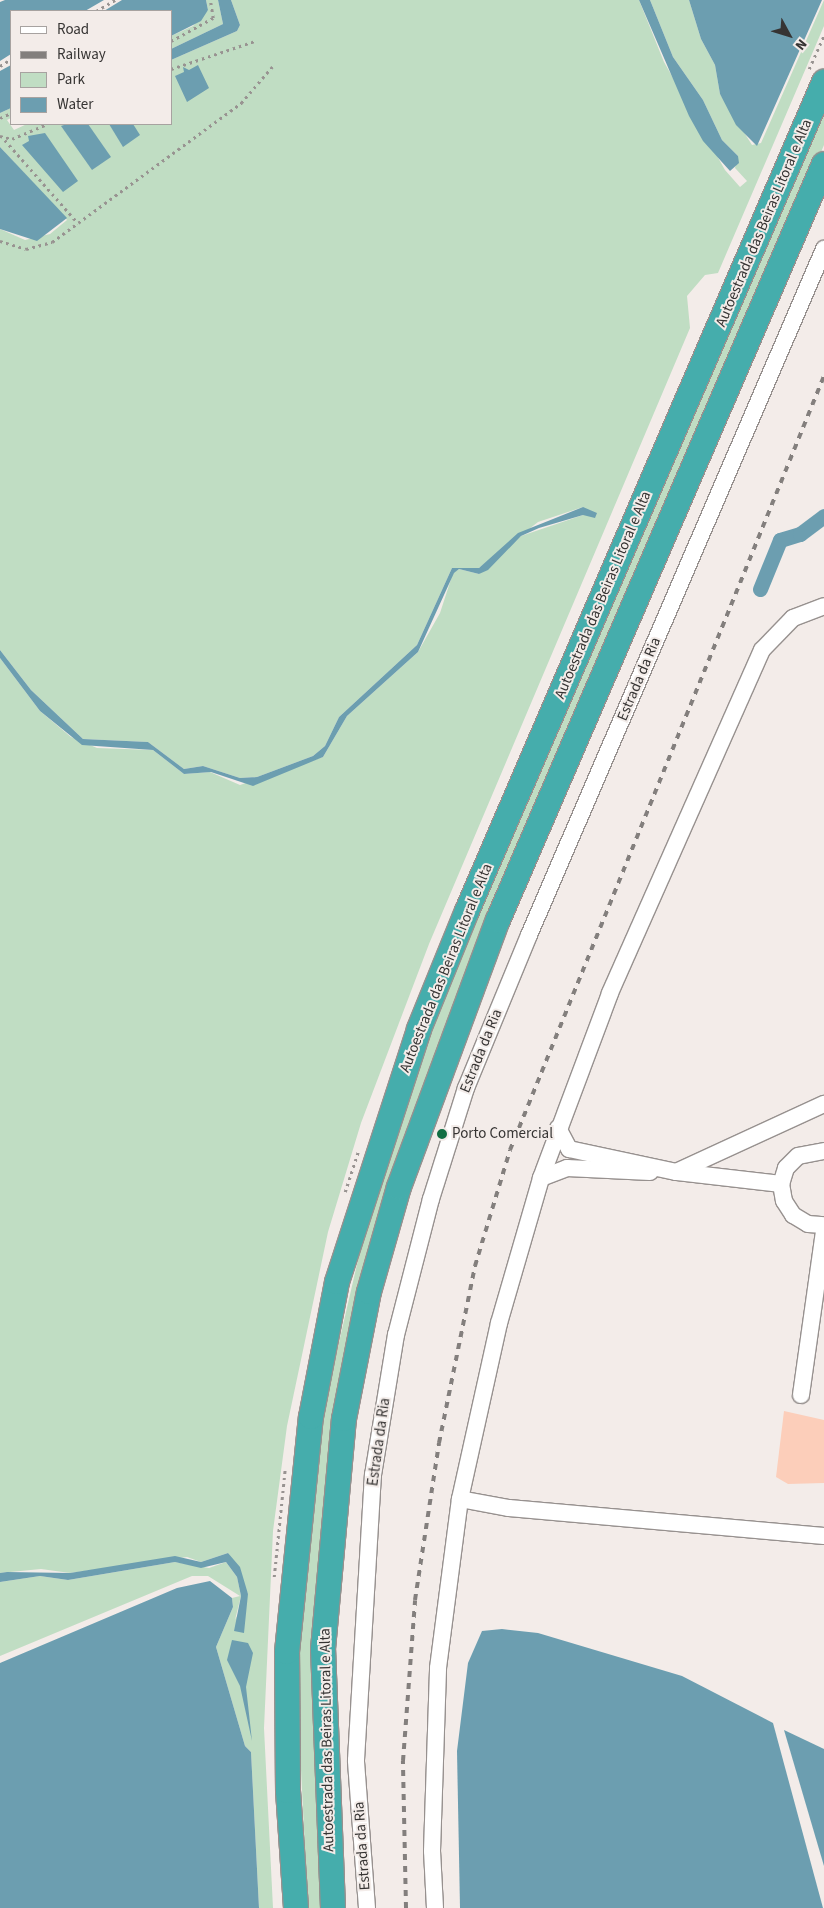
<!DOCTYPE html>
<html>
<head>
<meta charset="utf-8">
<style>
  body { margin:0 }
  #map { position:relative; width:824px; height:1908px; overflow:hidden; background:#f3ece9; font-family:"Source Sans 3",sans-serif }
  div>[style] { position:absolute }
  .green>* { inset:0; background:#c0ddc3 }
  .water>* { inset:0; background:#6c9eb0 }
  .canal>* { height:15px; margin:-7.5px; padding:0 7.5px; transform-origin:7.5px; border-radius:7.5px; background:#6c9eb0 }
  .building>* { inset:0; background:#fcceba }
  .path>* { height:2.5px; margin-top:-1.25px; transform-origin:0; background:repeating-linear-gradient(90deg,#989391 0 2.5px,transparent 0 6.5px) }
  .roads { filter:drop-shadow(1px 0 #97918f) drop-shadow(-1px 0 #97918f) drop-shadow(0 1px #97918f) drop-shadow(0 -1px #97918f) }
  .minor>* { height:16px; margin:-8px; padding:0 8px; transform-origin:8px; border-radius:8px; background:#fff }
  .highway>* { height:24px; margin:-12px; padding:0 12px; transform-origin:12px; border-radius:12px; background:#45adac }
  .rail>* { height:4px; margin-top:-2px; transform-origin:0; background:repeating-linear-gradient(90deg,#837f7d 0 6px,transparent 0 12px) }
  .dots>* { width:14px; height:14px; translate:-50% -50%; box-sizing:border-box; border:2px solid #f3ece9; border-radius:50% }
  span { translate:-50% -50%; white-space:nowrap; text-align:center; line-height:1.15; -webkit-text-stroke:4px #f3ece9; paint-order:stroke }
  .street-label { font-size:15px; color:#363433 }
  .poi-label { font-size:15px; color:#363433 }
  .left { translate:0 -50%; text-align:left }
  .legend { position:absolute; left:10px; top:10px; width:162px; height:115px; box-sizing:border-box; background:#f3ece9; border:1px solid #a7a2a0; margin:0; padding:6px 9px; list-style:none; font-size:15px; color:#363433 }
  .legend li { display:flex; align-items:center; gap:10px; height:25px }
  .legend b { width:25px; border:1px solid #a7a2a0 }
  .north { position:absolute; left:764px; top:10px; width:50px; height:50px; -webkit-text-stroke:4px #f3ece9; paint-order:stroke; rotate:129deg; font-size:14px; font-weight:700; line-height:20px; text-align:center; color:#363433 }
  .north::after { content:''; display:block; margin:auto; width:18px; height:22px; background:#363433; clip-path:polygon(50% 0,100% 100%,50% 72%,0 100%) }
</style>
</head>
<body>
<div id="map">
  <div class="green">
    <div style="clip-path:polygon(206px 0,218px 0,223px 24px,171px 49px,171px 36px,193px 26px,208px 10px)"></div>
    <div style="clip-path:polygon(231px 0,639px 0,664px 62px,725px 170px,740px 187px,747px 181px,735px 168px,738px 156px,722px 140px,703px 100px,673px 57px,650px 0,689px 0,701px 39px,715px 65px,720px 94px,752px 145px,761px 143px,824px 0,824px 26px,718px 273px,705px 275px,687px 296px,690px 328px,429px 944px,361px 1123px,328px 1232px,287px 1426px,273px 1531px,264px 1728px,273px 1908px,259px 1908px,251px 1752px,245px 1746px,216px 1647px,233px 1607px,232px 1598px,240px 1596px,208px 1576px,192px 1576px,0 1656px,0 1582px,40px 1576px,68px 1580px,175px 1562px,209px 1568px,226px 1562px,237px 1577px,241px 1596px,235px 1620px,248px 1594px,228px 1553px,201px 1562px,187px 1557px,70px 1573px,41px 1569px,0 1573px,0 658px,40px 711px,71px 737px,97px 748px,153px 750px,184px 774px,210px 772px,240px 785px,323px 757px,347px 716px,418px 652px,440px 613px,453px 573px,459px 569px,479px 574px,521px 536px,583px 515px,583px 507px,538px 522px,479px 568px,452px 568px,417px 645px,339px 717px,325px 746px,313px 756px,257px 777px,240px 778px,203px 766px,184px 769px,148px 742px,83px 739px,31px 690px,0 650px,0 229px,25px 240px,50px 234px,67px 220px,0 147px,0 113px,11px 108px,11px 118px,7px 120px,14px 130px,27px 124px,171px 124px,171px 60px,237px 31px,240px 25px)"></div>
    <div style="clip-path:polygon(824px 110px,824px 145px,488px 924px,342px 1388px,326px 1908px,308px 1908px,298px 1711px,301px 1617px,325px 1403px,370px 1208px,415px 1072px,458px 962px)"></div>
  </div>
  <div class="water">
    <div style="clip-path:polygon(5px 0,104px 0,85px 11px,11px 11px,11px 54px,0 61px,0 2px)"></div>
    <div style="clip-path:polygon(122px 0,206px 0,208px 10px,201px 21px,171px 36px,171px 11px,104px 11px)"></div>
    <div style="clip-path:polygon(218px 0,231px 0,240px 25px,237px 31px,171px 60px,171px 49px,223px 24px)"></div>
    <div style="clip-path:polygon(639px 0,650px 0,673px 57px,703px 100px,722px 140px,738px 156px,739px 163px,730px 171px,703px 141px,689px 116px)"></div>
    <div style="clip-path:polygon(689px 0,822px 0,757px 146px,736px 125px,720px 94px,715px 65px,701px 39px)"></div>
    <div style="clip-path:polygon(11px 65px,11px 108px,0 113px,0 71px)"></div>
    <div style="clip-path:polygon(198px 65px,209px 88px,187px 102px,175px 76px,184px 72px,183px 67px,189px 70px)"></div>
    <div style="clip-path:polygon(67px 124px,88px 124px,111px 157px,92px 170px,61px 126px)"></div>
    <div style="clip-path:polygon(109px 124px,133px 124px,140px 135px,123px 147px)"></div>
    <div style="clip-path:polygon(45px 133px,78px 181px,63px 192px,22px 145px,29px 141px,28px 136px)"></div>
    <div style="clip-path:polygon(0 147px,67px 218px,37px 241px,0 229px)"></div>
    <div style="clip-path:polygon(583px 507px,597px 513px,595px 518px,583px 515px,539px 528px,521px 536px,488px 570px,479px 574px,459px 569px,454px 573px,418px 652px,347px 716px,323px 757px,253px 786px,211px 772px,184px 774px,153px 750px,82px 745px,40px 711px,0 658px,0 650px,31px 690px,83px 739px,148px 742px,184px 769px,203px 766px,240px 778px,257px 777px,313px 756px,325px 746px,339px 717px,417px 645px,452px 568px,479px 568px,518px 533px)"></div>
    <div style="clip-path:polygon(228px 1553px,240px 1567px,248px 1594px,244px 1633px,234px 1631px,241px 1596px,237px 1577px,226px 1562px,201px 1568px,175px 1562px,68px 1580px,40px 1576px,0 1582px,0 1573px,7px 1572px,70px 1573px,175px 1556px,201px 1562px)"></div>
    <div style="clip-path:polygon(210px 1581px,232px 1598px,233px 1607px,216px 1647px,245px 1746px,251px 1752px,259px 1908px,0 1908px,0 1663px,177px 1588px)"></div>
    <div style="clip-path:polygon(502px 1629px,538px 1633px,682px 1676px,773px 1723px,823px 1908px,460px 1908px,457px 1751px,468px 1663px,482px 1631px)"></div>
    <div style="clip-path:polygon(232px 1640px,248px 1643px,253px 1653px,246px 1687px,252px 1741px,240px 1686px,227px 1660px)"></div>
    <div style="clip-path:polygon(784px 1730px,824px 1749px,824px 1866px)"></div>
  </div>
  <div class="canal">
    <div style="left:760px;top:589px;width:53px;rotate:-67.8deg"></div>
    <div style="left:780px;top:540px;width:21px;rotate:-17deg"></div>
    <div style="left:800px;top:534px;width:30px;rotate:-37deg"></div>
  </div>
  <div class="building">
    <div style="clip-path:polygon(784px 1411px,824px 1420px,824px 1483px,788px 1484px,776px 1477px)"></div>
  </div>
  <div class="path">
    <div style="left:96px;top:11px;width:22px;rotate:-30deg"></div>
    <div style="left:171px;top:41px;width:48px;rotate:-28.7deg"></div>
    <div style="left:213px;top:18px;width:18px;rotate:-99deg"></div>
    <div style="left:0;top:66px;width:13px;rotate:-32deg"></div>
    <div style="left:171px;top:69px;width:89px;rotate:-18.4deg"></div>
    <div style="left:809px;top:69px;width:37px;rotate:-66deg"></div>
    <div style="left:0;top:118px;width:12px;rotate:-24deg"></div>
    <div style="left:0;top:136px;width:12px;rotate:14deg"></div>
    <div style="left:12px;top:139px;width:38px;rotate:-23deg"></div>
    <div style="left:5px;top:140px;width:111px;rotate:48.7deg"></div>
    <div style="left:0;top:241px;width:27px;rotate:17deg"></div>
    <div style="left:26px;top:249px;width:27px;rotate:-15deg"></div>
    <div style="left:52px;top:242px;width:235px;rotate:-36.3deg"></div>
    <div style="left:241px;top:103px;width:48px;rotate:-49.3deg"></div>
    <div style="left:345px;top:1192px;width:45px;rotate:-72deg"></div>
    <div style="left:274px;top:1577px;width:110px;rotate:-84.2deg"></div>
  </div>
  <div class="roads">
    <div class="minor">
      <div style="left:558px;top:1128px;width:24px;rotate:62deg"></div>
      <div style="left:569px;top:1149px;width:109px;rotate:12.1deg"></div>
      <div style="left:676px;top:1172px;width:163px;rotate:-24.7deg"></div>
      <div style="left:824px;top:1151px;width:26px;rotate:169deg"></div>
      <div style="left:798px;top:1156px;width:17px;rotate:135deg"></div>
      <div style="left:786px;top:1168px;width:17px;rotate:107deg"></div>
      <div style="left:781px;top:1184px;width:17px;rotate:80deg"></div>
      <div style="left:784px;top:1201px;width:17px;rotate:57deg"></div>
      <div style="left:793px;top:1215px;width:17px;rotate:31deg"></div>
      <div style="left:808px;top:1224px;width:16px;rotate:4deg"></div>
      <div style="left:677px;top:1172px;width:105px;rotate:6.6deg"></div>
      <div style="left:541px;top:1178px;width:28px;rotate:-21deg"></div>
      <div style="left:567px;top:1168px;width:83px;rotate:2.8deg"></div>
      <div style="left:801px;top:1395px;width:166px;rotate:-82deg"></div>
      <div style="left:460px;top:1499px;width:50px;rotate:10.4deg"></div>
      <div style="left:509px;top:1508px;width:316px;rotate:5.1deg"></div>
      <div style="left:367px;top:1908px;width:148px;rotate:-94.3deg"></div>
      <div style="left:356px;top:1760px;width:286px;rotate:-86.6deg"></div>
      <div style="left:373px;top:1475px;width:142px;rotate:-80.7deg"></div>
      <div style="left:396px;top:1335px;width:140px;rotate:-75.6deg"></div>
      <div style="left:431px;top:1199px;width:116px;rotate:-72.5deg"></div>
      <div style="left:466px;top:1088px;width:165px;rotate:-67.6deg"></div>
      <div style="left:529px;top:935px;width:747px;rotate:-66.73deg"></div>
      <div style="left:435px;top:1908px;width:57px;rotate:-93deg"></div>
      <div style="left:432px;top:1851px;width:183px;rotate:-88.1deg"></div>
      <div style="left:438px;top:1668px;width:170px;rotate:-82.6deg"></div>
      <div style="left:460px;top:1499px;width:180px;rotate:-77.5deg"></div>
      <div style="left:499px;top:1323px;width:151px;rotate:-73.8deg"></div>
      <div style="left:541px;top:1178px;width:197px;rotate:-69.5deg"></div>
      <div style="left:610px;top:993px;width:375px;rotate:-66.1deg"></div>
      <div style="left:762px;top:650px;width:45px;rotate:-45.9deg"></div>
      <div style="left:793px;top:618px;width:33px;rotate:-21deg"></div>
    </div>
    <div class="highway">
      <div style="left:296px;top:1908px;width:117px;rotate:-93.9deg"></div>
      <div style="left:288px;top:1791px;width:139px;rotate:-90.4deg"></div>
      <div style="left:287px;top:1652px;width:236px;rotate:-84.2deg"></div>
      <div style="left:311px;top:1417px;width:137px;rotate:-79.1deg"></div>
      <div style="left:337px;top:1282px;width:266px;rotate:-72deg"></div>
      <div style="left:419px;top:1029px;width:127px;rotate:-67.9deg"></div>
      <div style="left:467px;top:911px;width:903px;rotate:-66.7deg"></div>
      <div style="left:333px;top:1908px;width:259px;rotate:-92.2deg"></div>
      <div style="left:323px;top:1649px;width:231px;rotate:-84.8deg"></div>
      <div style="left:344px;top:1419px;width:129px;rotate:-78.9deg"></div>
      <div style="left:369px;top:1292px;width:109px;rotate:-74.1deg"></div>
      <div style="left:399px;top:1187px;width:285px;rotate:-69.7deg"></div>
      <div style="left:498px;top:920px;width:823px;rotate:-66.67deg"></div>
    </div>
  </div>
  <div class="rail">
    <div style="left:406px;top:1908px;width:147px;rotate:-91.2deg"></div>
    <div style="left:403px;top:1761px;width:161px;rotate:-85.7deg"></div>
    <div style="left:415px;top:1600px;width:159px;rotate:-81.3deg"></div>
    <div style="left:439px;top:1443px;width:181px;rotate:-78.5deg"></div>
    <div style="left:475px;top:1266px;width:121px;rotate:-73.2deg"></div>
    <div style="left:510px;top:1150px;width:835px;rotate:-67.92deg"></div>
  </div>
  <div class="dots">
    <div style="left:442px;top:1134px;background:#126e43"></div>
  </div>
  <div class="street-label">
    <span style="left:764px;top:223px;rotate:-67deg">Autoestrada das Beiras Litoral e Alta</span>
    <span style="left:603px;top:595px;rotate:-67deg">Autoestrada das Beiras Litoral e Alta</span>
    <span style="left:639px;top:679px;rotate:-67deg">Estrada da Ria</span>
    <span style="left:446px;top:968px;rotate:-68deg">Autoestrada das Beiras Litoral e Alta</span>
    <span style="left:481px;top:1051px;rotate:-68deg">Estrada da Ria</span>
    <span style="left:379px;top:1442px;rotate:-82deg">Estrada da Ria</span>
    <span style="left:327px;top:1740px;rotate:-91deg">Autoestrada das Beiras Litoral e Alta</span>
    <span style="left:362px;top:1846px;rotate:-94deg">Estrada da Ria</span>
  </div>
  <div class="poi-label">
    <span class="left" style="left:452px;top:1134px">Porto Comercial</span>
  </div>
  <ul class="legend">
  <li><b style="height:6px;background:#fff"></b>Road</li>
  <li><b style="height:6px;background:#837f7d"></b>Railway</li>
  <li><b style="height:14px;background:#c0ddc3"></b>Park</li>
  <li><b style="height:14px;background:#6c9eb0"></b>Water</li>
  </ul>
  <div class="north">N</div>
</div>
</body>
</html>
